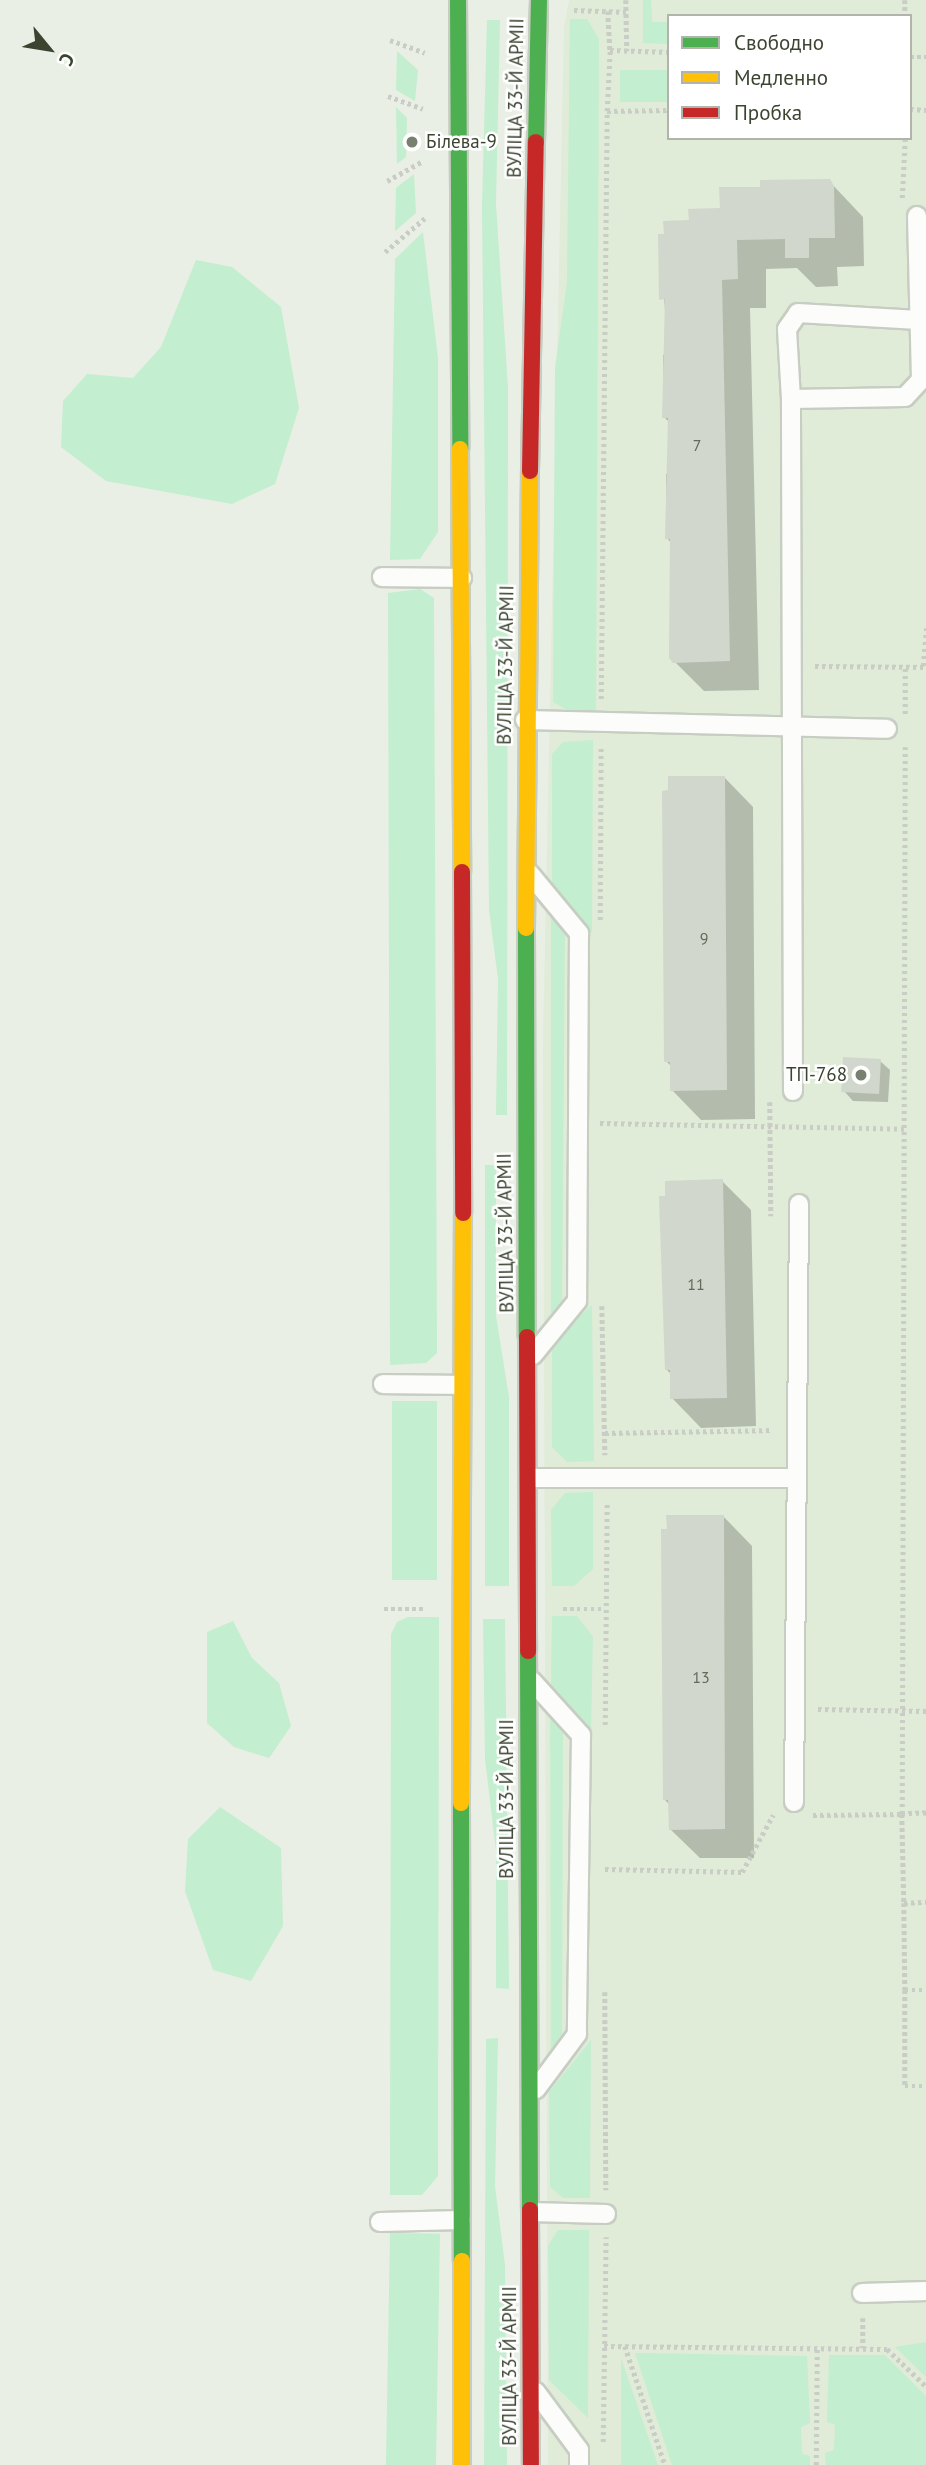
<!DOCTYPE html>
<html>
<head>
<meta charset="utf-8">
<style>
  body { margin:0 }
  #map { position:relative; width:926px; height:2465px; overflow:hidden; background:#e9efe5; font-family:"PT Sans",sans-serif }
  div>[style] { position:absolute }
  .residential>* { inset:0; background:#e0ebd8 }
  .green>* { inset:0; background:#c3eecf; transform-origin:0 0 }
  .shadow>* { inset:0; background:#0003 }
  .building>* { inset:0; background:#d1d7cc; transform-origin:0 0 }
  .path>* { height:4.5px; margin-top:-2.25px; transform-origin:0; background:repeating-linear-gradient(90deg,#c9cdc5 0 3.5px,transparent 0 7px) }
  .roads { filter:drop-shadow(2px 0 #c7cdc2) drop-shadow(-2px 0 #c7cdc2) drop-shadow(0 2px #c7cdc2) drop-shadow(0 -2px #c7cdc2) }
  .lane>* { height:18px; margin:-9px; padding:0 9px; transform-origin:9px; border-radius:9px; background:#fcfdfb }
  .fast>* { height:16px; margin:-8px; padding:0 8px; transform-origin:8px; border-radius:8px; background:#4caf50 }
  .slow>* { height:16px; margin:-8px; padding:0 8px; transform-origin:8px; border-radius:8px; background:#ffc107 }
  .jam>* { height:16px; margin:-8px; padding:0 8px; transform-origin:8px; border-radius:8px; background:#c62828 }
  .dots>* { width:19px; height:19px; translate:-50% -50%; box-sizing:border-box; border:4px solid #fff; border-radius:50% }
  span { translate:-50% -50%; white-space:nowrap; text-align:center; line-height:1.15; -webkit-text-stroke:5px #fff; paint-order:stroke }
  .number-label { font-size:16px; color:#626a59 }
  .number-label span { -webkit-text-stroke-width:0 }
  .street-label { font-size:19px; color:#3b4431 }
  .poi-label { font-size:19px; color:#3b4431 }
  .left { translate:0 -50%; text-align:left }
  .right { translate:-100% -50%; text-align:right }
  .legend { position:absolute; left:667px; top:14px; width:245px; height:126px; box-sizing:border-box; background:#fff; border:2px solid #b1b4ad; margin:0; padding:9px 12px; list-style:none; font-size:21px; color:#3b4431 }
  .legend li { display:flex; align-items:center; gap:14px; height:35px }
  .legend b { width:35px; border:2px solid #b1b4ad }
  .north { position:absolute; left:14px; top:14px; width:70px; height:70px; -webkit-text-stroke:5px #fff; paint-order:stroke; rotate:120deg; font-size:19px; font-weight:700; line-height:28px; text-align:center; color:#3b4431 }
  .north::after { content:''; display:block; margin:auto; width:24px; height:32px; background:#3b4431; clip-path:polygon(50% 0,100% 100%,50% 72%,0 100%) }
</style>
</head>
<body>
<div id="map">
  <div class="residential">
    <div style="clip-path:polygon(evenodd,569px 0,926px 0,926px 2465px,548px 2465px,543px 1044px,564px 28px,569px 0,669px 16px,910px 16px,910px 138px,669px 138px,669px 16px)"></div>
  </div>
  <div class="green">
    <div style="clip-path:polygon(643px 0,651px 0,652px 22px,669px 22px,669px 44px,643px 43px)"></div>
    <div style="clip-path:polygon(570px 19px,587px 19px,599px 39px,596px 711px,571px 712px,553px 702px,555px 368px,567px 282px)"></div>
    <div style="clip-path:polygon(487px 20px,500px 20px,496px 204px,508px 388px,507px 1115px,496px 1115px,498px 979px,489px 910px,482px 206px)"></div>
    <div style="clip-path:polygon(397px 51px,418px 70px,415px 101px,396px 90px)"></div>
    <div style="left:620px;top:70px;width:49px;height:32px"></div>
    <div style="clip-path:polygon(396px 107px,407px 118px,406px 157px,397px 164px)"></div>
    <div style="clip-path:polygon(414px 174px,416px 213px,395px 231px,396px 188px)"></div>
    <div style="clip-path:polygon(423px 232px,438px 358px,438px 532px,420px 559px,390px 560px,395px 259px)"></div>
    <div style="clip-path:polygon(196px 260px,232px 267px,281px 307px,299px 408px,275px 484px,232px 504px,106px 481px,61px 447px,63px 401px,87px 374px,133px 378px,161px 347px)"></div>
    <div style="clip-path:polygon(420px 589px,434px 598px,437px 1353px,426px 1363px,390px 1365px,388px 593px)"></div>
    <div style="clip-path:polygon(593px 740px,592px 933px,552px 885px,552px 754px,563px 742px)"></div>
    <div style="clip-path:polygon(551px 913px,565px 931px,562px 1303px,551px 1319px)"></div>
    <div style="clip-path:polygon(485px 1165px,496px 1165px,496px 1316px,509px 1397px,509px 1586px,485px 1586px)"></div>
    <div style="clip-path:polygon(592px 1305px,594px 1461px,567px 1462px,552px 1447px,552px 1342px)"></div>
    <div style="left:392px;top:1401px;width:45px;height:179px"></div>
    <div style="clip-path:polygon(593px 1492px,593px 1569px,574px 1586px,552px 1586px,551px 1510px,565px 1493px)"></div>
    <div style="clip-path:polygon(552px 1616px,577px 1616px,593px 1637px,591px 1730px,551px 1687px)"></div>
    <div style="clip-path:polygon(408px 1617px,439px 1617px,438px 2176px,422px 2195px,390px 2195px,391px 1634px,397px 1622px)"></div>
    <div style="clip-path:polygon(483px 1619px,505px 1619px,509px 1989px,496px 1988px,496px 1851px,485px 1759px)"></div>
    <div style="clip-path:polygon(233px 1621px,252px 1658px,279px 1683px,291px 1726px,269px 1758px,234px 1747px,207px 1723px,207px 1632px)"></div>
    <div style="clip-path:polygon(550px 1716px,563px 1734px,562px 2044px,551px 2060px)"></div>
    <div style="clip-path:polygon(220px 1807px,281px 1848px,283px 1926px,251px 1981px,213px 1970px,185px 1891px,188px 1839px)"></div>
    <div style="clip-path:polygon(498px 2038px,495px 2186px,505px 2265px,507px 2465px,484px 2465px,486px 2039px)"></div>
    <div style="clip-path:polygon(591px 2040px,590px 2198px,563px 2198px,550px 2187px,549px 2092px)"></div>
    <div style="clip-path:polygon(558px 2230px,589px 2230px,588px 2418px,549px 2380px,548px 2246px)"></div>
    <div style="left:390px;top:2233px;width:50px;height:232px;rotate:1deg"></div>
    <div style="clip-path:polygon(926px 2342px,926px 2377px,895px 2347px)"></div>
    <div style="clip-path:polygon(635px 2353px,807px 2356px,810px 2423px,801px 2427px,802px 2454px,810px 2456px,810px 2465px,672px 2465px)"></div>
    <div style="clip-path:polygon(829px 2355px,885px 2355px,926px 2396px,926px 2465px,826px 2465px,825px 2453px,834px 2450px,835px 2425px,827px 2422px)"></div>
    <div style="clip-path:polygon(621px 2358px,658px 2465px,621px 2465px)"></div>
  </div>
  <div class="shadow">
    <div style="clip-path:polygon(829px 181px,863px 217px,864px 266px,837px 267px,838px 286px,816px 287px,797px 268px,766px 269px,766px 308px,750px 308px,759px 690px,704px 691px,670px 657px,672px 544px,667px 538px,666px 474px,671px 474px,670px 423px,664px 417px,663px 355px,668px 355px,660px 236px,762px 188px)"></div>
    <div style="clip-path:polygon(724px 777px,753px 807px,755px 1119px,701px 1120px,672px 1090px,672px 1067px,666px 1061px,670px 792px)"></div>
    <div style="clip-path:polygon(880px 1061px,890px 1070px,888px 1102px,853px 1101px,844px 1091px)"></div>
    <div style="clip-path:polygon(722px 1181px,751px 1210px,756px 1426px,701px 1428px,672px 1398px,671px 1374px,666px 1369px)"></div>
    <div style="clip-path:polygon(723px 1516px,752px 1546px,754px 1858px,700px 1858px,670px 1829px,670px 1805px,665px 1800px)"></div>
  </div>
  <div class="building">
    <div style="clip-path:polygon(830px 179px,834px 186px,835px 238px,809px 238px,809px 258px,785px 258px,785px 239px,737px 240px,738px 279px,722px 280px,730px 661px,673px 663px,669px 658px,670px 539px,665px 539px,668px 418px,662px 418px,665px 299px,659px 300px,658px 234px,664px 234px,663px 221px,689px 220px,688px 209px,720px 208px,719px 187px,760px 187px,760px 180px)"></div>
    <div style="clip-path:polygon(668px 776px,725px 776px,727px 1090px,670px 1091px,670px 1062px,664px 1062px,662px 791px,668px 790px)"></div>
    <div style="left:843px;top:1057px;width:38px;height:35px;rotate:3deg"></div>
    <div style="clip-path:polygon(723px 1179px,727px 1398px,670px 1399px,670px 1370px,665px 1370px,659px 1196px,665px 1196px,665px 1181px)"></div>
    <div style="clip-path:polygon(666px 1515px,724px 1515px,725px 1829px,669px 1830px,668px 1800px,663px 1800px,661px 1529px,667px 1529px)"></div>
  </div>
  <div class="path">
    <div style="left:626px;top:0;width:51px;rotate:88.9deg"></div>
    <div style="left:905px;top:0;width:16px;rotate:90deg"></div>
    <div style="left:574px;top:10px;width:52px;rotate:2.2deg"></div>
    <div style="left:608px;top:11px;width:39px;rotate:87deg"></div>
    <div style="left:390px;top:40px;width:37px;rotate:20deg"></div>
    <div style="left:910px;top:57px;width:16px"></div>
    <div style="left:388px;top:96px;width:37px;rotate:20deg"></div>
    <div style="left:910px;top:109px;width:16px;rotate:4deg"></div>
    <div style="left:607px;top:111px;width:61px;rotate:-87.2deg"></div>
    <div style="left:610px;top:50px;width:59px;rotate:1.9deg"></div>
    <div style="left:387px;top:181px;width:41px;rotate:-29.1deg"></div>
    <div style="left:902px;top:198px;width:60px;rotate:-87.1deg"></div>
    <div style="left:385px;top:252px;width:52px;rotate:-40.4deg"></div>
    <div style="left:815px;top:666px;width:111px;rotate:0.5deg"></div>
    <div style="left:923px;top:666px;width:38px;rotate:-85deg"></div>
    <div style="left:601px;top:699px;width:588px;rotate:-89.42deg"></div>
    <div style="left:607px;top:111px;width:62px;rotate:-0.9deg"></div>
    <div style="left:905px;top:714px;width:48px;rotate:-90deg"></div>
    <div style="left:600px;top:920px;width:173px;rotate:-89.7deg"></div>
    <div style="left:770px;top:1102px;width:114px;rotate:89.5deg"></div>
    <div style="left:600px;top:1123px;width:304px;rotate:1.1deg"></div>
    <div style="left:602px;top:1306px;width:149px;rotate:88.8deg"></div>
    <div style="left:605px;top:1433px;width:167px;rotate:-1deg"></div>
    <div style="left:384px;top:1609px;width:42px"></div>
    <div style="left:563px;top:1609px;width:41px"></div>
    <div style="left:818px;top:1709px;width:108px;rotate:1.1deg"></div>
    <div style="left:605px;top:1725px;width:223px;rotate:-89.5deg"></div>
    <div style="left:926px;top:1813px;width:24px;rotate:178deg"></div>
    <div style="left:902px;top:1814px;width:89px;rotate:88.7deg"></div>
    <div style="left:904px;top:1903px;width:22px;rotate:-3deg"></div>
    <div style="left:813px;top:1815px;width:89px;rotate:-0.6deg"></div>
    <div style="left:902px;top:1814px;width:1067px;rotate:-89.84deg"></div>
    <div style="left:605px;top:1869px;width:137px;rotate:1.3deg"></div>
    <div style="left:742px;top:1872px;width:65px;rotate:-61.5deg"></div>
    <div style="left:904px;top:1903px;width:87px;rotate:89.3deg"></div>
    <div style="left:905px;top:1990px;width:21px"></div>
    <div style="left:905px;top:1990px;width:96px;rotate:90deg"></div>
    <div style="left:905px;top:2086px;width:21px"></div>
    <div style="left:605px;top:1992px;width:198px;rotate:89.7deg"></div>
    <div style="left:863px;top:2318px;width:30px;rotate:90deg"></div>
    <div style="left:604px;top:2346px;width:283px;rotate:0.6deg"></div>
    <div style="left:887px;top:2349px;width:54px;rotate:43.5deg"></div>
    <div style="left:625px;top:2346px;width:126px;rotate:71.4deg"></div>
    <div style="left:603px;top:2442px;width:205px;rotate:-89.2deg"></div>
    <div style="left:816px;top:2465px;width:117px;rotate:-89.5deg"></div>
  </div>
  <div class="roads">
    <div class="lane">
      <div style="left:791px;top:399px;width:114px;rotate:-1deg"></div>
      <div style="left:905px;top:397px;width:23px;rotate:-47deg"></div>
      <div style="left:921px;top:380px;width:164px;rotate:-91.4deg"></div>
      <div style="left:382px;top:577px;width:80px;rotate:0.7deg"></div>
      <div style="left:525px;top:720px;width:362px;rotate:1.4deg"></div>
      <div style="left:530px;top:874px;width:77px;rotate:50.3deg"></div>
      <div style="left:579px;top:933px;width:368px;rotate:90.3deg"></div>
      <div style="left:577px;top:1301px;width:70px;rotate:129.2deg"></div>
      <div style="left:793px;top:1091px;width:692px;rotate:-90.17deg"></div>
      <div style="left:791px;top:399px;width:70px;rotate:-93.3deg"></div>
      <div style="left:787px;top:329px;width:19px;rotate:-55deg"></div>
      <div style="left:798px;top:313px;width:120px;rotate:3.3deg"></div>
      <div style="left:383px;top:1384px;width:77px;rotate:0.7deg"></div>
      <div style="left:529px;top:1478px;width:267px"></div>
      <div style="left:532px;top:1681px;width:73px;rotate:47.8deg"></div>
      <div style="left:581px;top:1735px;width:299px;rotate:90.8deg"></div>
      <div style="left:577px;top:2034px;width:69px;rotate:126.7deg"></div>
      <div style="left:794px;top:1802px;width:598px;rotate:-89.52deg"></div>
      <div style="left:531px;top:2212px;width:75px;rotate:1.5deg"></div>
      <div style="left:380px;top:2222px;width:81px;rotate:-1.4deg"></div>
      <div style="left:862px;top:2293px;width:64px;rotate:-1.8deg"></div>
      <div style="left:536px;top:2392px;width:72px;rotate:53.4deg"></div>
      <div style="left:579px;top:2450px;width:15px;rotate:90deg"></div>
    </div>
    <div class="fast">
      <div style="left:458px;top:0;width:449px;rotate:89.7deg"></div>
      <div style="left:536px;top:142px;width:142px;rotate:-88.8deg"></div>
      <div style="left:526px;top:928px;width:409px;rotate:89.9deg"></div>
      <div style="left:528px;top:1651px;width:559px;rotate:89.8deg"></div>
      <div style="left:461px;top:1803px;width:458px;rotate:89.9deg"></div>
    </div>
    <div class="slow">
      <div style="left:460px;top:449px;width:423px;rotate:89.7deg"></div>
      <div style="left:526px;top:928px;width:457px;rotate:-89.5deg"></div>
      <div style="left:461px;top:1803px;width:590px;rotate:-89.81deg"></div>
      <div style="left:462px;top:2261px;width:204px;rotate:90deg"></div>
    </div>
    <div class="jam">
      <div style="left:530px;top:471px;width:329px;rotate:-89deg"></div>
      <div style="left:462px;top:872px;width:341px;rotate:89.8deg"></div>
      <div style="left:527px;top:1337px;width:314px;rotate:89.8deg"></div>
      <div style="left:530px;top:2210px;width:255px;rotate:89.8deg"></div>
    </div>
  </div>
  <div class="dots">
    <div style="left:412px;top:142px;background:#788070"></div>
    <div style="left:861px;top:1075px;background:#788070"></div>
  </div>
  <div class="number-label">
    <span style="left:697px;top:445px">7</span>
    <span style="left:704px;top:938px">9</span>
    <span style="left:696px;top:1284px">11</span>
    <span style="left:701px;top:1677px">13</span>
  </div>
  <div class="street-label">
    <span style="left:516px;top:98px;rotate:-89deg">ВУЛІЦА 33-Й АРМІІ</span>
    <span style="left:506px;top:665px;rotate:-89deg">ВУЛІЦА 33-Й АРМІІ</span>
    <span style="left:506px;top:1233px;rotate:-91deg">ВУЛІЦА 33-Й АРМІІ</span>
    <span style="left:507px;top:1799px;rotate:-90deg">ВУЛІЦА 33-Й АРМІІ</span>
    <span style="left:510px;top:2366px;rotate:-90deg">ВУЛІЦА 33-Й АРМІІ</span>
  </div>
  <div class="poi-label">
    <span class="left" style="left:426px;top:142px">Білева-9</span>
    <span class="right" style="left:847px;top:1075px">ТП-768</span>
  </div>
  <ul class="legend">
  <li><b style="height:9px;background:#4caf50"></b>Свободно</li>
  <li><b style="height:9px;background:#ffc107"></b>Медленно</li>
  <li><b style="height:9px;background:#c62828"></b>Пробка</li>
  </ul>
  <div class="north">С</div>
</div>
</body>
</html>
